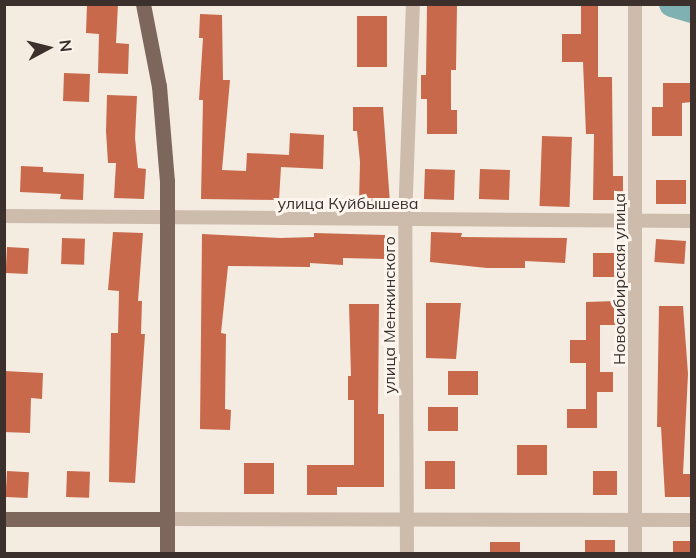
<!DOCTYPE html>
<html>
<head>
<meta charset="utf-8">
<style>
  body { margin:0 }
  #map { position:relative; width:696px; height:558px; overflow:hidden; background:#f4ebe1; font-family:Mulish,sans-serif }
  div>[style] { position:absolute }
  .river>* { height:26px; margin:-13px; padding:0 13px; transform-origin:13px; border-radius:13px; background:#7fb0b2 }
  .building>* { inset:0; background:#c8694b; transform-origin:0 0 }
  .minor>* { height:14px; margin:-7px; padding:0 7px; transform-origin:7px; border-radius:7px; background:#cdbbac }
  .major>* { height:15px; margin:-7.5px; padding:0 7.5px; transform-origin:7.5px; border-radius:7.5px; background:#7d675c }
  span { translate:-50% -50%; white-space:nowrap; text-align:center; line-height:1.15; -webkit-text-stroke:6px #fbf5ee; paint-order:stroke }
  .street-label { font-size:16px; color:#3b302b }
  .frame { position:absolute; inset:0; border:6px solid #3b302b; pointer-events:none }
  .north { position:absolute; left:18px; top:18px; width:60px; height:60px; -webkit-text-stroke:4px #fbf5ee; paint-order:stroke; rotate:83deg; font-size:16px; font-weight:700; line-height:24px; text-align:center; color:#3b302b }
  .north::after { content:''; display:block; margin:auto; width:21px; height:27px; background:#3b302b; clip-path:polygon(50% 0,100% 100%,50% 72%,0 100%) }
</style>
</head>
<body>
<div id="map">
  <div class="river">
    <div style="left:672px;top:4px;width:21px;rotate:17deg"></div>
  </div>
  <div class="building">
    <div style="clip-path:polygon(87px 4px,118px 4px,116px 43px,129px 44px,128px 74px,98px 73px,99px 34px,86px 33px)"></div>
    <div style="clip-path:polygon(581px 4px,598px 4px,598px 77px,612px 77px,613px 176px,623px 176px,623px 200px,593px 200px,594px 134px,586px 134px,583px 62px,562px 62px,562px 34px,581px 34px)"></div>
    <div style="clip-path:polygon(427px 5px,457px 5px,456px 70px,451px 70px,451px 110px,457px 110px,457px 134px,427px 134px,427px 99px,421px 99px,421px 75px,426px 75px)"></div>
    <div style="clip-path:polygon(200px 14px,222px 15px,223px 80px,230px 80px,222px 170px,246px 171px,247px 153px,289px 155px,290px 133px,324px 135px,323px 169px,281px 167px,279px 200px,201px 199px,203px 100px,199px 100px,203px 38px,199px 38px)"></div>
    <div style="left:357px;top:16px;width:30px;height:51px"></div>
    <div style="left:64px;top:73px;width:26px;height:28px;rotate:2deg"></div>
    <div style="clip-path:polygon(663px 83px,692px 83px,692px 102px,682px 103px,682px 136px,652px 136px,652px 107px,663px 107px)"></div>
    <div style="clip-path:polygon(107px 95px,137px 96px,135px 138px,138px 168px,146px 169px,144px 199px,114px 198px,116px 163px,108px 163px,106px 131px)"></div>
    <div style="clip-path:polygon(353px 107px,383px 107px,390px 203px,359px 203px,360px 162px,357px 131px,353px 131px)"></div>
    <div style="left:542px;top:136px;width:30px;height:70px;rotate:2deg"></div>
    <div style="clip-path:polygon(21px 166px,43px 167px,43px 172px,84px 174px,83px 200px,60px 199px,61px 194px,20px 192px)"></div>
    <div style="left:425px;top:169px;width:30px;height:30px;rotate:2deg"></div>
    <div style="left:480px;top:169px;width:30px;height:30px;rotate:2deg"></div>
    <div style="left:656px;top:180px;width:30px;height:24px"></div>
    <div style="clip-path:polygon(113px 232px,143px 233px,138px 301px,142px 301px,141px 334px,145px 334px,135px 483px,109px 482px,111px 333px,118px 333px,119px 291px,108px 290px)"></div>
    <div style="clip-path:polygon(431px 232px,462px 233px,461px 237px,567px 238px,565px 263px,525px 261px,525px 268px,487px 268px,430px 262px)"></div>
    <div style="clip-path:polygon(314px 233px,385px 235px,385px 259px,343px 258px,343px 265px,310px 263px,310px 267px,228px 266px,221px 333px,226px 334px,225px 409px,231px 410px,230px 430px,200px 429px,202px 234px,281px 238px,314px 237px)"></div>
    <div style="left:62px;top:238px;width:23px;height:26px;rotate:2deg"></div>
    <div style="left:656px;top:239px;width:30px;height:23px;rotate:4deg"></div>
    <div style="left:7px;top:247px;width:22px;height:26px;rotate:3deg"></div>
    <div style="left:593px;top:253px;width:24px;height:24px"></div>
    <div style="clip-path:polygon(616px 301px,616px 325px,600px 325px,600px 372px,613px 372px,613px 392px,597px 392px,597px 428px,567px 428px,567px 409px,586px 409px,586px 363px,570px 363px,570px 340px,586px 340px,586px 302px)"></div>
    <div style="clip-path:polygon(426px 303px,461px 303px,456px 359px,426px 358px)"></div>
    <div style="clip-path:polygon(349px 304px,379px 304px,378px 414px,384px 414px,384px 487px,337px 487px,337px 495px,307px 495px,307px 465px,354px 465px,354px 400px,348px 400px,348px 376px,351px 376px)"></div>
    <div style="clip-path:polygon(659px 306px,683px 306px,688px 374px,683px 474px,692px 474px,692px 497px,665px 497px,661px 427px,657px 427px)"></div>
    <div style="clip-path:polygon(4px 371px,43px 373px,42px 399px,31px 398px,30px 433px,4px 432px)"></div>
    <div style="left:448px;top:371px;width:30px;height:24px"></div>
    <div style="left:428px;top:407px;width:30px;height:24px"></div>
    <div style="left:517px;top:445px;width:30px;height:30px"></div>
    <div style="left:425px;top:461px;width:30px;height:28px"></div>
    <div style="left:244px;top:463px;width:30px;height:31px"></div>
    <div style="left:7px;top:471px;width:22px;height:26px;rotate:3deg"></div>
    <div style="left:67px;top:471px;width:23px;height:26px;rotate:2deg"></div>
    <div style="left:593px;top:471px;width:24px;height:24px"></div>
    <div style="left:585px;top:540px;width:30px;height:14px"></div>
    <div style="left:673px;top:541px;width:19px;height:13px"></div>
    <div style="left:490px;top:542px;width:30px;height:12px"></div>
  </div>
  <div class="minor">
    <div style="left:635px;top:4px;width:550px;rotate:90deg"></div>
    <div style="left:4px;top:216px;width:688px;rotate:0.42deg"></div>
    <div style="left:167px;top:519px;width:525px;rotate:0.11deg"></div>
    <div style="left:407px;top:554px;width:334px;rotate:-90.3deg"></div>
    <div style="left:405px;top:220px;width:216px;rotate:-87.9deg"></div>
  </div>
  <div class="major">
    <div style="left:143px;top:4px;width:84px;rotate:79deg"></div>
    <div style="left:159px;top:86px;width:95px;rotate:85.2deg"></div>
    <div style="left:167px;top:181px;width:373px;rotate:90deg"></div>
    <div style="left:4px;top:519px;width:163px"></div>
  </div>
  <div class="street-label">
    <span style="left:348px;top:203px">улица Куйбышева</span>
    <span style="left:619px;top:279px;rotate:-90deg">Новосибирская улица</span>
    <span style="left:389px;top:315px;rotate:-90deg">улица Менжинского</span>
  </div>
  <div class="frame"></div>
  <div class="north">N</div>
</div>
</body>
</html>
